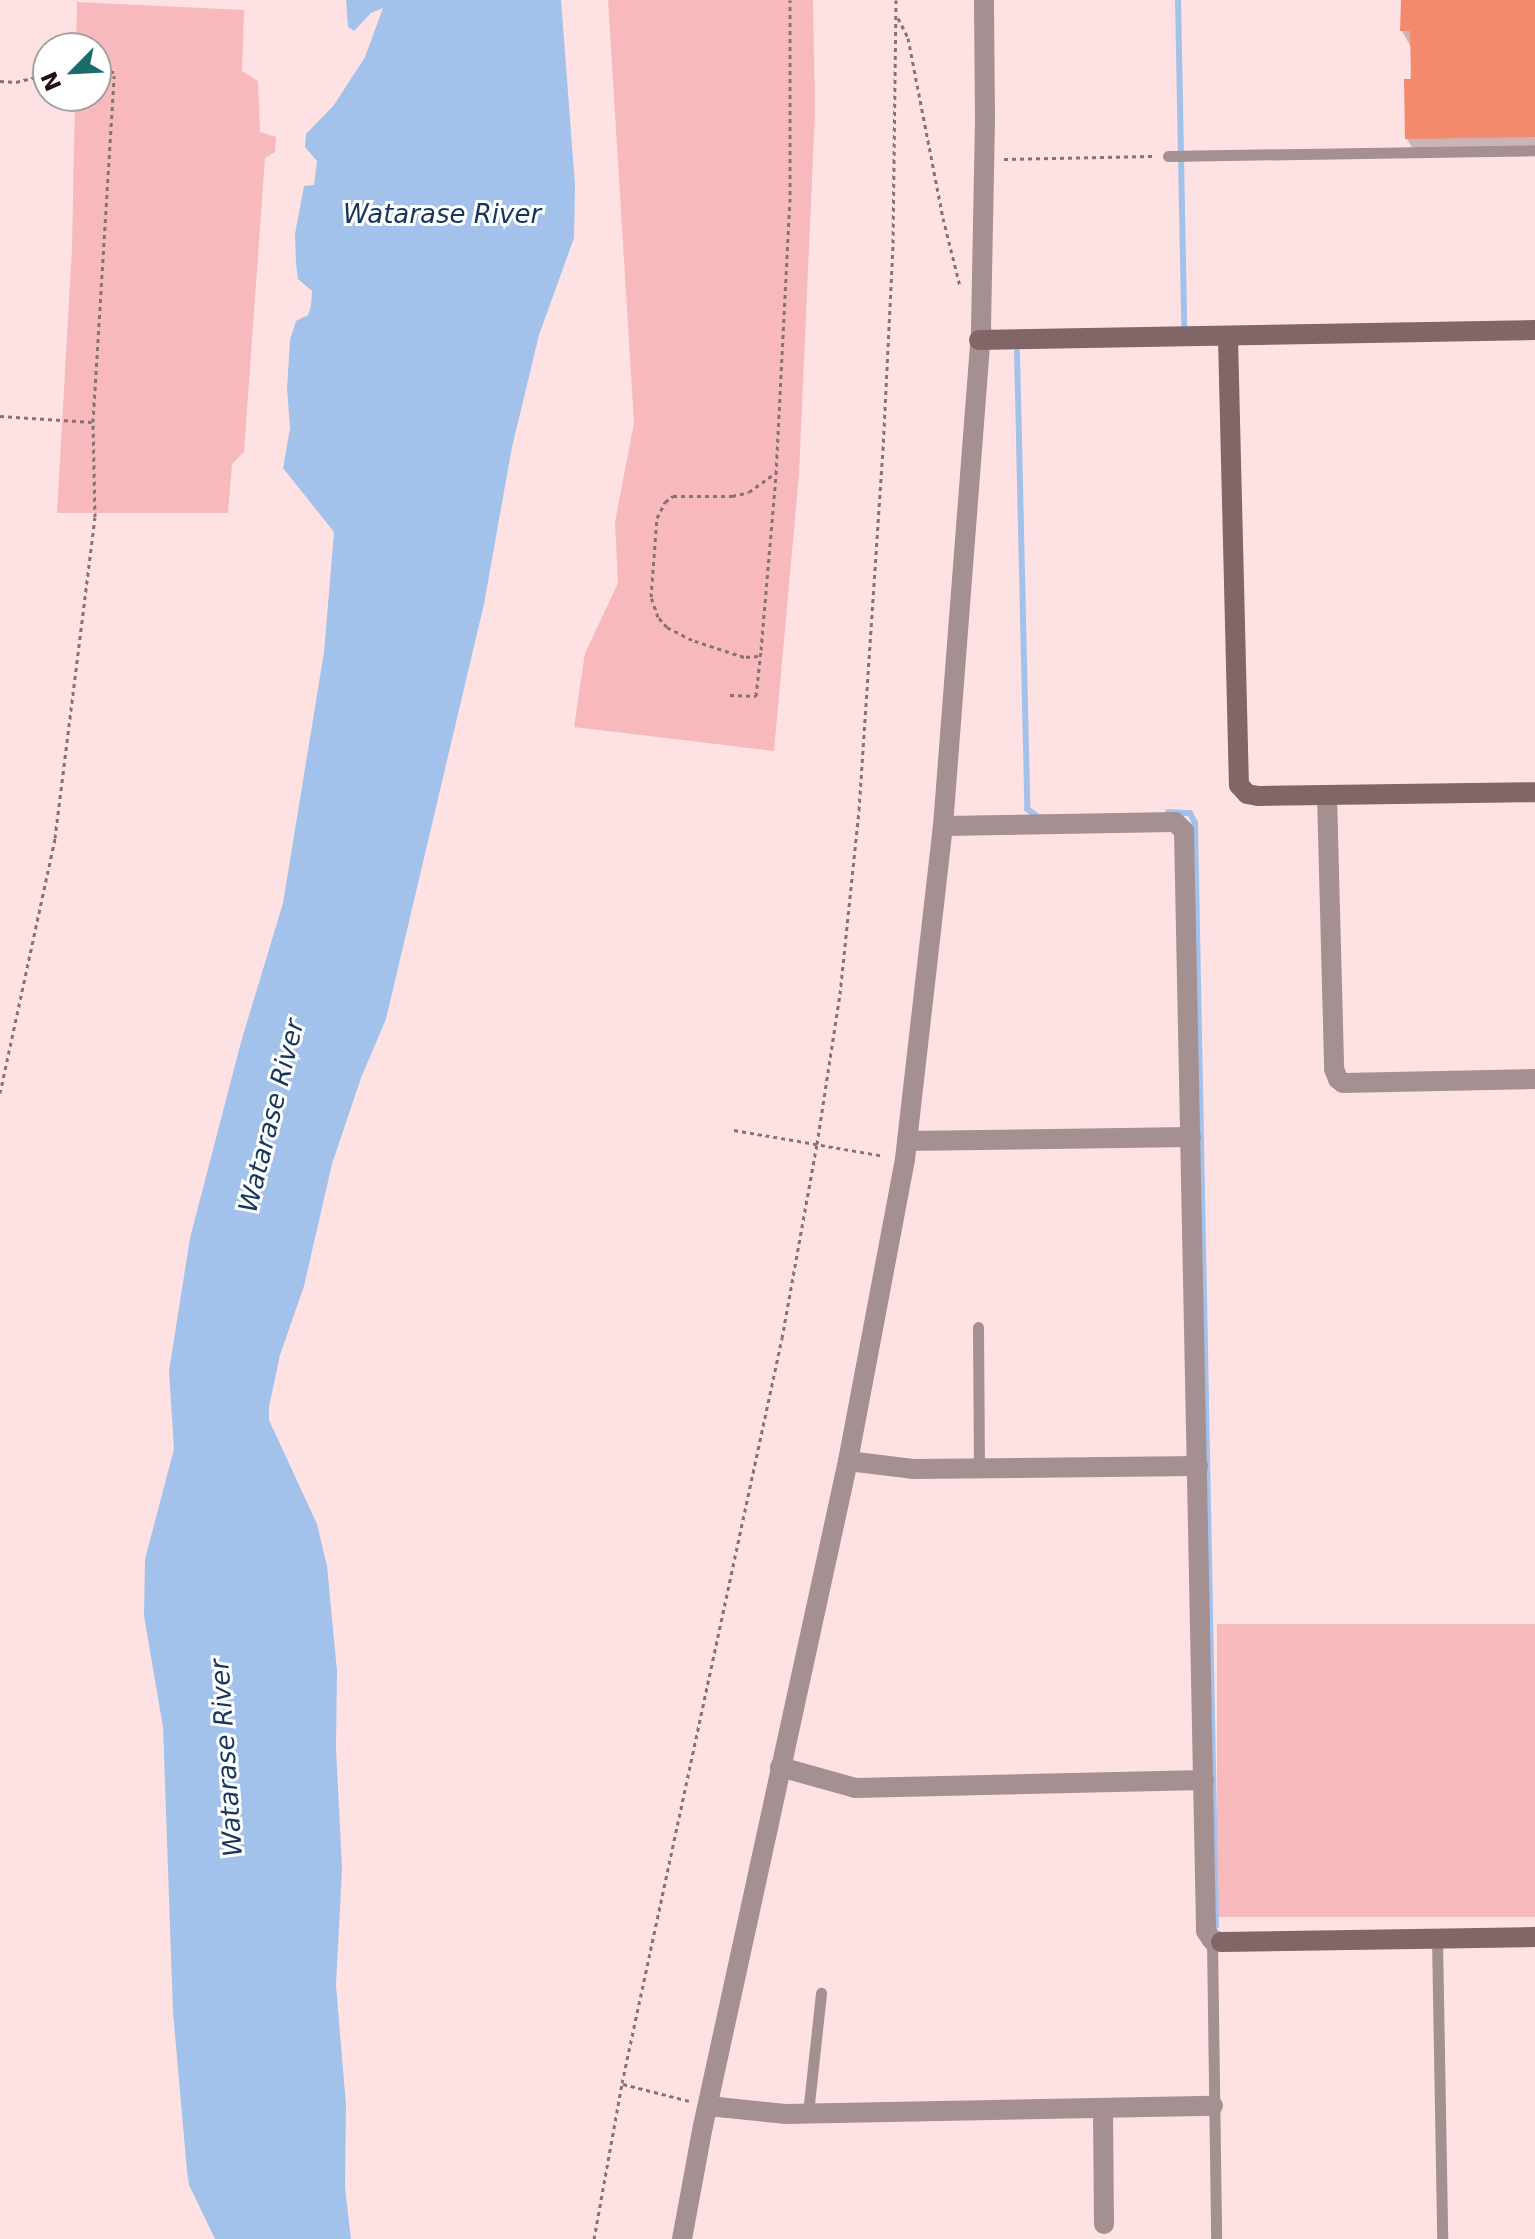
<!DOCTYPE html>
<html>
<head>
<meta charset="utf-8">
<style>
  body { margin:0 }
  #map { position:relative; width:1535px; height:2239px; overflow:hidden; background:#fee2e3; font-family:"DejaVu Sans",sans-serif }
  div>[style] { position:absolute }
  .green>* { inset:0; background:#f8b9bc; transform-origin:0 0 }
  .water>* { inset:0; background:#a3c2eb }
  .shadow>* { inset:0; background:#0003 }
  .stream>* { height:6px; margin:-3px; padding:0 3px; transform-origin:3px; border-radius:3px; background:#a3c2eb }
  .building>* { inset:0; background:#f38a6e }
  .path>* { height:3px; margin-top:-1.5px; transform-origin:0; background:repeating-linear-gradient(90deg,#877273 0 4px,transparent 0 8px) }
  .lane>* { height:11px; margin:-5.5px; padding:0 5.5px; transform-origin:5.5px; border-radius:5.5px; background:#a49091 }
  .street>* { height:20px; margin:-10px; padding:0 10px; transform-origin:10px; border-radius:10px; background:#a49091 }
  .secondary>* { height:20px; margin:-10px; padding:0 10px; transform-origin:10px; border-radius:10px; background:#816567 }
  span { translate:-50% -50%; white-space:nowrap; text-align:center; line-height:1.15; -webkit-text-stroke:6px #fff; paint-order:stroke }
  .water-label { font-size:26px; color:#17365d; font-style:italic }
  .north { position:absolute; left:32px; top:32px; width:80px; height:80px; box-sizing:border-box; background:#fff; border:2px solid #a6a0a0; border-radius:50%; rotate:246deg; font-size:22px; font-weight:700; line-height:32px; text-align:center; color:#211112 }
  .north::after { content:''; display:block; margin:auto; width:28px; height:36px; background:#1d6a6a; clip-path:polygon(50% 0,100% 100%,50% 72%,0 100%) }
</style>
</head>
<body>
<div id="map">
  <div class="green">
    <div style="clip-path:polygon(608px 0,813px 0,815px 111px,799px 474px,774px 751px,574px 727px,585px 653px,618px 583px,615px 522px,634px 423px)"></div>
    <div style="clip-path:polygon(77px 2px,244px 10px,242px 71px,258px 81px,260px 132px,276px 137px,275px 152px,265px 158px,244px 452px,232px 464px,228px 513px,57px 513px,72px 248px,75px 96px,96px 96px,96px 48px,76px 48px)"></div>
    <div style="left:1535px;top:1624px;width:293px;height:318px;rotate:90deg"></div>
  </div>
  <div class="water">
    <div style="clip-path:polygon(346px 0,561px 0,575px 185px,574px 238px,539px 335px,512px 447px,484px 604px,386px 1019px,361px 1078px,332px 1164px,304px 1286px,280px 1355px,269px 1407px,269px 1420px,317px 1524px,327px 1566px,337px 1671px,336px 1747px,342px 1869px,336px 1985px,346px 2105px,345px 2188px,351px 2239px,215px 2239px,189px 2185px,187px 2171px,173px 2012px,163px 1727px,144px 1616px,145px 1559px,174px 1449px,169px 1371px,190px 1238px,241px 1042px,283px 903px,324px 652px,334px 532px,283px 468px,290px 428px,287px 389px,290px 340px,296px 321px,308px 315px,311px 306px,312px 291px,298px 279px,296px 264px,295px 234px,304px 186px,314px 185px,317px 161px,305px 147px,306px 134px,334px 105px,365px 57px,383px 8px,371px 13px,354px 31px,348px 27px)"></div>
  </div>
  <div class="shadow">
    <div style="clip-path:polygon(1403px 0,1535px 0,1535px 154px,1417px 156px,1407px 139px,1412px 49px,1402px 31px)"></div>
  </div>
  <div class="stream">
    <div style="left:1178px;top:0;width:325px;rotate:88.9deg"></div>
    <div style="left:1017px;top:352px;width:457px;rotate:88.7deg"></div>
    <div style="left:1027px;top:809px;width:12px;rotate:35deg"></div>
    <div style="left:1168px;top:812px;width:22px;rotate:3deg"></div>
    <div style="left:1190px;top:813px;width:11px;rotate:63deg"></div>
    <div style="left:1195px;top:823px;width:1103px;rotate:88.91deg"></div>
  </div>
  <div class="building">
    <div style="clip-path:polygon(1401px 0,1535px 0,1535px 137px,1405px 139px,1404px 79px,1411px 79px,1410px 31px,1400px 31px)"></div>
  </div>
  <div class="path">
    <div style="left:898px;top:18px;width:22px;rotate:63deg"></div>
    <div style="left:908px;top:38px;width:183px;rotate:79deg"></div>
    <div style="left:943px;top:218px;width:70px;rotate:76deg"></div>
    <div style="left:96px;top:71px;width:18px;rotate:3deg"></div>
    <div style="left:0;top:81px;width:16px;rotate:4deg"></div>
    <div style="left:16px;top:82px;width:33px;rotate:-14deg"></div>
    <div style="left:1004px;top:159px;width:149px;rotate:-1.2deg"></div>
    <div style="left:0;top:416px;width:92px;rotate:3.7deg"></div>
    <div style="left:758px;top:656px;width:14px;rotate:176deg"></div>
    <div style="left:744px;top:657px;width:55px;rotate:-161.9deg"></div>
    <div style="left:692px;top:640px;width:28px;rotate:-153deg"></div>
    <div style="left:667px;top:627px;width:13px;rotate:-132deg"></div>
    <div style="left:658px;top:617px;width:21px;rotate:-109deg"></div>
    <div style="left:651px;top:597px;width:79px;rotate:-85.7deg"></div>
    <div style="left:657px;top:518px;width:18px;rotate:-63deg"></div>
    <div style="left:665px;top:502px;width:10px;rotate:-37deg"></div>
    <div style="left:673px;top:496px;width:59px"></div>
    <div style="left:732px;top:496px;width:17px;rotate:-13deg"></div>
    <div style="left:749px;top:492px;width:31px;rotate:-36deg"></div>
    <div style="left:730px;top:695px;width:26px;rotate:2deg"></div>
    <div style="left:756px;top:696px;width:46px;rotate:-83.8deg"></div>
    <div style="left:761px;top:650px;width:177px;rotate:-85.1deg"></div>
    <div style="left:776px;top:474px;width:272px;rotate:-87.1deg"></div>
    <div style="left:790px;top:202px;width:202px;rotate:-90deg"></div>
    <div style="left:0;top:1093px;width:261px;rotate:-77.8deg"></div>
    <div style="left:55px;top:838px;width:323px;rotate:-82.9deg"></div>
    <div style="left:95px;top:517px;width:95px;rotate:-91.2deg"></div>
    <div style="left:93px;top:422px;width:347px;rotate:-86.5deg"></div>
    <div style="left:734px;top:1130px;width:152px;rotate:9.8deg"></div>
    <div style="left:623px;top:2084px;width:68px;rotate:14.4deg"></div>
    <div style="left:594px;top:2239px;width:158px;rotate:-79.8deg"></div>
    <div style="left:622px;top:2083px;width:762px;rotate:-77.88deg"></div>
    <div style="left:782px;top:1338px;width:197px;rotate:-79.8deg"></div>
    <div style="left:817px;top:1144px;width:152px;rotate:-81.3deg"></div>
    <div style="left:840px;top:994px;width:185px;rotate:-84.1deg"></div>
    <div style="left:859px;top:810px;width:361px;rotate:-86.2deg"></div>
    <div style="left:883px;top:450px;width:207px;rotate:-87.2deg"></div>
    <div style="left:893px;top:243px;width:243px;rotate:-89.3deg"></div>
  </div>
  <div class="lane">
    <div style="left:1168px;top:156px;width:367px;rotate:-0.9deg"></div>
    <div style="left:978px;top:1327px;width:142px;rotate:89.6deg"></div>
    <div style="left:1437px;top:1938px;width:301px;rotate:89deg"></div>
    <div style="left:1212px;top:1940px;width:299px;rotate:89.2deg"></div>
    <div style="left:808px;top:2113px;width:121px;rotate:-83.8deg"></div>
  </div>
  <div class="street">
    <div style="left:1327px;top:795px;width:274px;rotate:88.5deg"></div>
    <div style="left:1334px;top:1069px;width:11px;rotate:68deg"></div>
    <div style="left:1338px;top:1079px;width:6px;rotate:39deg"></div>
    <div style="left:1343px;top:1083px;width:192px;rotate:-1.2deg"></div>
    <div style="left:943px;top:826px;width:232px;rotate:-1deg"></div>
    <div style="left:1175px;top:822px;width:13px;rotate:45deg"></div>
    <div style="left:1184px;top:831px;width:1100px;rotate:88.85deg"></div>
    <div style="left:1206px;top:1931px;width:11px;rotate:56deg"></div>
    <div style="left:1212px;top:1940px;width:9px;rotate:13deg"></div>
    <div style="left:907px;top:1141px;width:284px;rotate:-0.8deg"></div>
    <div style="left:848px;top:1461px;width:65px;rotate:7deg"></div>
    <div style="left:913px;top:1469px;width:285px;rotate:-0.6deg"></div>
    <div style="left:780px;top:1767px;width:78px;rotate:15.6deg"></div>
    <div style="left:855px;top:1788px;width:349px;rotate:-1.3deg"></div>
    <div style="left:708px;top:2106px;width:77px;rotate:5.9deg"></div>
    <div style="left:785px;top:2114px;width:428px;rotate:-1.1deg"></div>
    <div style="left:1103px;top:2110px;width:114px;rotate:89.5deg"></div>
    <div style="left:682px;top:2239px;width:115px;rotate:-79.5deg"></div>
    <div style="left:703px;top:2126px;width:681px;rotate:-77.7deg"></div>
    <div style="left:848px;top:1461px;width:307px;rotate:-79.3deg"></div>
    <div style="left:905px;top:1159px;width:335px;rotate:-83.5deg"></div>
    <div style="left:943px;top:826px;width:499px;rotate:-85.6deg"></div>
    <div style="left:981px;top:328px;width:209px;rotate:-88.9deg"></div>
    <div style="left:985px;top:119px;width:119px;rotate:-90.5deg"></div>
  </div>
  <div class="secondary">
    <div style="left:1228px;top:338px;width:447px;rotate:88.6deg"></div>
    <div style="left:1239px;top:785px;width:12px;rotate:48deg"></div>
    <div style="left:1247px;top:794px;width:11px;rotate:10deg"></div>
    <div style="left:1258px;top:796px;width:277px;rotate:-0.8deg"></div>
    <div style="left:979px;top:340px;width:556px;rotate:-1.03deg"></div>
    <div style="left:1221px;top:1942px;width:314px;rotate:-0.9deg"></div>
  </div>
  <div class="water-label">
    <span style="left:442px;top:215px">Watarase River</span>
    <span style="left:272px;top:1116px;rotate:-76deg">Watarase River</span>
    <span style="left:227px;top:1758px;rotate:-94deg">Watarase River</span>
  </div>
  <div class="north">N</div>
</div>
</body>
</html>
